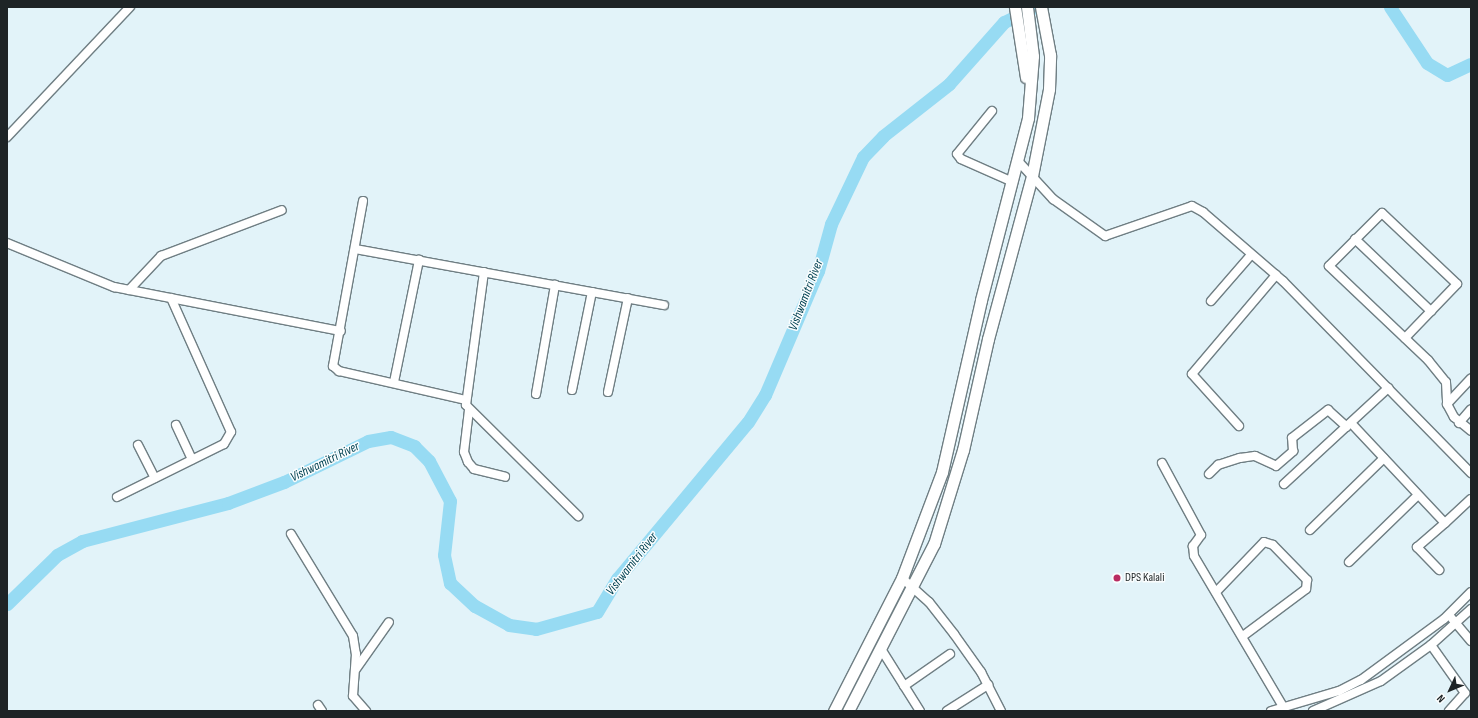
<!DOCTYPE html>
<html>
<head>
<meta charset="utf-8">
<style>
  body { margin:0 }
  #map { position:relative; width:1478px; height:718px; overflow:hidden; background:#e2f3f9; font-family:"Sofia Sans Condensed",sans-serif }
  div>[style] { position:absolute }
  .river>* { height:13px; margin:-6.5px; padding:0 6.5px; transform-origin:6.5px; border-radius:6.5px; background:#97dbf3 }
  .roads { filter:drop-shadow(1px 0 #6f7e83) drop-shadow(-1px 0 #6f7e83) drop-shadow(0 1px #6f7e83) drop-shadow(0 -1px #6f7e83) }
  .minor>* { height:8px; margin:-4px; padding:0 4px; transform-origin:4px; border-radius:4px; background:#fff }
  .major>* { height:11px; margin:-5.5px; padding:0 5.5px; transform-origin:5.5px; border-radius:5.5px; background:#fff }
  .dots>* { width:11px; height:11px; translate:-50% -50%; box-sizing:border-box; border:2px solid #fafdfe; border-radius:50% }
  span { translate:-50% -50%; white-space:nowrap; text-align:center; line-height:1.15; -webkit-text-stroke:3px #fafdfe; paint-order:stroke }
  .poi-label { font-size:12px; color:#1e2426 }
  .left { translate:0 -50%; text-align:left }
  .water-label { font-size:13px; color:#024252; font-style:italic }
  .frame { position:absolute; inset:0; border:8px solid #1e2426; pointer-events:none }
  .north { position:absolute; left:1430px; top:670px; width:40px; height:40px; -webkit-text-stroke:3px #fafdfe; paint-order:stroke; rotate:226deg; font-size:11px; font-weight:700; line-height:16px; text-align:center; color:#1e2426 }
  .north::after { content:''; display:block; margin:auto; width:14px; height:18px; background:#1e2426; clip-path:polygon(50% 0,100% 100%,50% 72%,0 100%) }
</style>
</head>
<body>
<div id="map">
  <div class="river">
    <div style="left:1390px;top:7px;width:67px;rotate:56.5deg"></div>
    <div style="left:1427px;top:63px;width:23px;rotate:31deg"></div>
    <div style="left:1447px;top:75px;width:26px;rotate:-25deg"></div>
    <div style="left:7px;top:604px;width:70px;rotate:-44.4deg"></div>
    <div style="left:57px;top:555px;width:29px;rotate:-29deg"></div>
    <div style="left:82px;top:541px;width:151px;rotate:-14.6deg"></div>
    <div style="left:228px;top:503px;width:60px;rotate:-20.6deg"></div>
    <div style="left:284px;top:482px;width:93px;rotate:-26deg"></div>
    <div style="left:368px;top:441px;width:23px;rotate:-10deg"></div>
    <div style="left:391px;top:437px;width:25px;rotate:21deg"></div>
    <div style="left:414px;top:446px;width:21px;rotate:45deg"></div>
    <div style="left:429px;top:461px;width:45px;rotate:62.3deg"></div>
    <div style="left:450px;top:501px;width:54px;rotate:96.3deg"></div>
    <div style="left:444px;top:555px;width:29px;rotate:78deg"></div>
    <div style="left:450px;top:583px;width:34px;rotate:43deg"></div>
    <div style="left:475px;top:606px;width:39px;rotate:29deg"></div>
    <div style="left:509px;top:625px;width:27px;rotate:8deg"></div>
    <div style="left:536px;top:629px;width:63px;rotate:-15.6deg"></div>
    <div style="left:597px;top:612px;width:39px;rotate:-59deg"></div>
    <div style="left:617px;top:579px;width:204px;rotate:-50.2deg"></div>
    <div style="left:748px;top:422px;width:32px;rotate:-58deg"></div>
    <div style="left:765px;top:395px;width:135px;rotate:-66.9deg"></div>
    <div style="left:818px;top:271px;width:49px;rotate:-74.5deg"></div>
    <div style="left:831px;top:224px;width:74px;rotate:-64.5deg"></div>
    <div style="left:863px;top:157px;width:29px;rotate:-46deg"></div>
    <div style="left:883px;top:136px;width:84px;rotate:-38.2deg"></div>
    <div style="left:949px;top:84px;width:83px;rotate:-48.4deg"></div>
    <div style="left:1004px;top:22px;width:34px;rotate:-26deg"></div>
  </div>
  <div class="roads">
    <div class="minor">
      <div style="left:992px;top:111px;width:55px;rotate:129.1deg"></div>
      <div style="left:957px;top:154px;width:6px;rotate:51deg"></div>
      <div style="left:961px;top:159px;width:57px;rotate:23.9deg"></div>
      <div style="left:7px;top:137px;width:179px;rotate:-46.6deg"></div>
      <div style="left:1018px;top:161px;width:52px;rotate:47.4deg"></div>
      <div style="left:1053px;top:199px;width:64px;rotate:35.4deg"></div>
      <div style="left:1105px;top:236px;width:92px;rotate:-19deg"></div>
      <div style="left:1192px;top:206px;width:13px;rotate:29deg"></div>
      <div style="left:1203px;top:212px;width:106px;rotate:40.8deg"></div>
      <div style="left:1283px;top:281px;width:269px;rotate:45.6deg"></div>
      <div style="left:363px;top:201px;width:168px;rotate:100.3deg"></div>
      <div style="left:333px;top:366px;width:8px;rotate:40deg"></div>
      <div style="left:339px;top:371px;width:130px;rotate:12.9deg"></div>
      <div style="left:1355px;top:239px;width:105px;rotate:43.5deg"></div>
      <div style="left:7px;top:243px;width:116px;rotate:22.4deg"></div>
      <div style="left:114px;top:287px;width:231px;rotate:11deg"></div>
      <div style="left:355px;top:249px;width:314px;rotate:10.3deg"></div>
      <div style="left:484px;top:272px;width:134px;rotate:97.7deg"></div>
      <div style="left:466px;top:405px;width:158px;rotate:44.7deg"></div>
      <div style="left:129px;top:290px;width:47px;rotate:-46.7deg"></div>
      <div style="left:161px;top:256px;width:129px;rotate:-20.8deg"></div>
      <div style="left:1211px;top:301px;width:61px;rotate:-49deg"></div>
      <div style="left:1405px;top:338px;width:75px;rotate:-46.1deg"></div>
      <div style="left:1457px;top:284px;width:103px;rotate:-136.6deg"></div>
      <div style="left:1382px;top:213px;width:75px;rotate:135deg"></div>
      <div style="left:1329px;top:266px;width:137px;rotate:43.5deg"></div>
      <div style="left:1428px;top:360px;width:28px;rotate:51deg"></div>
      <div style="left:1446px;top:382px;width:22px;rotate:87deg"></div>
      <div style="left:1447px;top:404px;width:15px;rotate:62deg"></div>
      <div style="left:1454px;top:417px;width:22px;rotate:39deg"></div>
      <div style="left:394px;top:382px;width:125px;rotate:-78.4deg"></div>
      <div style="left:572px;top:390px;width:100px;rotate:-78.5deg"></div>
      <div style="left:608px;top:392px;width:96px;rotate:-78deg"></div>
      <div style="left:536px;top:394px;width:111px;rotate:-80.1deg"></div>
      <div style="left:1447px;top:404px;width:35px;rotate:-47deg"></div>
      <div style="left:469px;top:410px;width:42px;rotate:96.8deg"></div>
      <div style="left:464px;top:452px;width:11px;rotate:68deg"></div>
      <div style="left:468px;top:462px;width:9px;rotate:49deg"></div>
      <div style="left:474px;top:469px;width:32px;rotate:14deg"></div>
      <div style="left:1351px;top:423px;width:137px;rotate:46.8deg"></div>
      <div style="left:1445px;top:523px;width:37px;rotate:139deg"></div>
      <div style="left:1417px;top:547px;width:32px;rotate:46deg"></div>
      <div style="left:1459px;top:423px;width:18px;rotate:-49deg"></div>
      <div style="left:176px;top:425px;width:38px;rotate:65deg"></div>
      <div style="left:1239px;top:426px;width:70px;rotate:-132.1deg"></div>
      <div style="left:1192px;top:374px;width:130px;rotate:-49.7deg"></div>
      <div style="left:138px;top:445px;width:37px;rotate:63deg"></div>
      <div style="left:1162px;top:463px;width:82px;rotate:61.6deg"></div>
      <div style="left:1201px;top:535px;width:14px;rotate:126deg"></div>
      <div style="left:1193px;top:546px;width:10px;rotate:84deg"></div>
      <div style="left:1194px;top:556px;width:177px;rotate:59.4deg"></div>
      <div style="left:1209px;top:474px;width:13px;rotate:-45deg"></div>
      <div style="left:1218px;top:465px;width:23px;rotate:-18deg"></div>
      <div style="left:1240px;top:458px;width:15px;rotate:-8deg"></div>
      <div style="left:1255px;top:456px;width:23px;rotate:25deg"></div>
      <div style="left:1276px;top:466px;width:23px;rotate:-41deg"></div>
      <div style="left:1293px;top:451px;width:13px;rotate:-94deg"></div>
      <div style="left:1292px;top:438px;width:46px;rotate:-37.9deg"></div>
      <div style="left:1328px;top:410px;width:25px;rotate:42deg"></div>
      <div style="left:1284px;top:484px;width:142px;rotate:-42.7deg"></div>
      <div style="left:117px;top:497px;width:119px;rotate:-26.4deg"></div>
      <div style="left:224px;top:444px;width:14px;rotate:-60deg"></div>
      <div style="left:231px;top:432px;width:147px;rotate:-114.1deg"></div>
      <div style="left:1445px;top:523px;width:35px;rotate:-43deg"></div>
      <div style="left:1310px;top:530px;width:103px;rotate:-44.2deg"></div>
      <div style="left:291px;top:534px;width:119px;rotate:58.7deg"></div>
      <div style="left:353px;top:636px;width:18px;rotate:81deg"></div>
      <div style="left:356px;top:654px;width:42px;rotate:94.1deg"></div>
      <div style="left:353px;top:696px;width:20px;rotate:49deg"></div>
      <div style="left:1349px;top:562px;width:96px;rotate:-44.2deg"></div>
      <div style="left:902px;top:578px;width:36px;rotate:42deg"></div>
      <div style="left:929px;top:602px;width:41px;rotate:52deg"></div>
      <div style="left:954px;top:634px;width:47px;rotate:54.6deg"></div>
      <div style="left:981px;top:672px;width:44px;rotate:62.9deg"></div>
      <div style="left:1216px;top:592px;width:69px;rotate:-46.2deg"></div>
      <div style="left:1264px;top:542px;width:9px;rotate:18deg"></div>
      <div style="left:1273px;top:545px;width:49px;rotate:45.8deg"></div>
      <div style="left:1307px;top:580px;width:9px;rotate:96deg"></div>
      <div style="left:1306px;top:589px;width:79px;rotate:143.3deg"></div>
      <div style="left:1449px;top:615px;width:34px;rotate:50deg"></div>
      <div style="left:1431px;top:645px;width:59px;rotate:54.7deg"></div>
      <div style="left:1465px;top:693px;width:24px;rotate:132deg"></div>
      <div style="left:881px;top:649px;width:73px;rotate:57.8deg"></div>
      <div style="left:356px;top:669px;width:57px;rotate:-54.9deg"></div>
      <div style="left:904px;top:686px;width:56px;rotate:-34.8deg"></div>
      <div style="left:318px;top:705px;width:7px;rotate:56deg"></div>
      <div style="left:947px;top:711px;width:49px;rotate:-32.4deg"></div>
      <div style="left:1271px;top:711px;width:71px;rotate:-16.4deg"></div>
      <div style="left:1339px;top:691px;width:25px;rotate:-27deg"></div>
      <div style="left:1361px;top:680px;width:103px;rotate:-36.3deg"></div>
      <div style="left:1444px;top:619px;width:38px;rotate:-45deg"></div>
      <div style="left:1313px;top:711px;width:74px;rotate:-23.8deg"></div>
      <div style="left:1381px;top:681px;width:62px;rotate:-35.8deg"></div>
      <div style="left:1431px;top:645px;width:54px;rotate:-42deg"></div>
    </div>
    <div class="major">
      <div style="left:1015px;top:7px;width:71px;rotate:81.1deg"></div>
      <div style="left:834px;top:711px;width:149px;rotate:-62.9deg"></div>
      <div style="left:902px;top:578px;width:113px;rotate:-69.3deg"></div>
      <div style="left:942px;top:472px;width:176px;rotate:-77.2deg"></div>
      <div style="left:981px;top:300px;width:188px;rotate:-75.5deg"></div>
      <div style="left:1028px;top:118px;width:62px;rotate:-85.4deg"></div>
      <div style="left:1033px;top:56px;width:49px;rotate:-97deg"></div>
      <div style="left:848px;top:711px;width:188px;rotate:-62.8deg"></div>
      <div style="left:934px;top:544px;width:98px;rotate:-72.9deg"></div>
      <div style="left:963px;top:450px;width:114px;rotate:-77.3deg"></div>
      <div style="left:988px;top:339px;width:169px;rotate:-74.9deg"></div>
      <div style="left:1032px;top:176px;width:89px;rotate:-78.9deg"></div>
      <div style="left:1049px;top:89px;width:34px;rotate:-88deg"></div>
      <div style="left:1050px;top:55px;width:49px;rotate:-100.6deg"></div>
    </div>
  </div>
  <div class="dots">
    <div style="left:1117px;top:578px;background:#b92c62"></div>
  </div>
  <div class="poi-label">
    <span class="left" style="left:1125px;top:578px">DPS Kalali</span>
  </div>
  <div class="water-label">
    <span style="left:806px;top:295px;rotate:-69deg">Vishwamitri River</span>
    <span style="left:325px;top:462px;rotate:-26deg">Vishwamitri River</span>
    <span style="left:632px;top:564px;rotate:-52deg">Vishwamitri River</span>
  </div>
  <div class="frame"></div>
  <div class="north">N</div>
</div>
</body>
</html>
